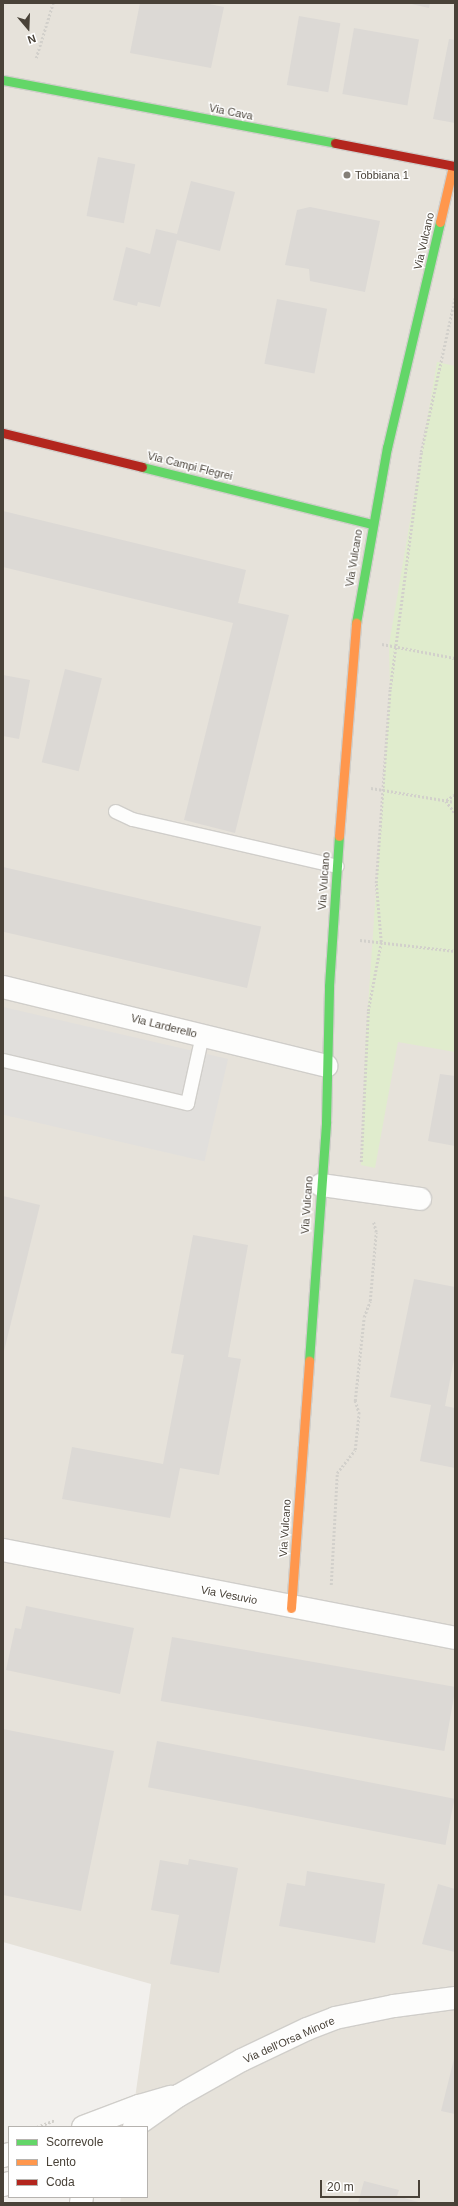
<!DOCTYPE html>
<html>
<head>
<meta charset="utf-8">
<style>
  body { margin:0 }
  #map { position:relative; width:458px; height:2206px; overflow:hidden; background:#f2f0ed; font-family:Helvetica,sans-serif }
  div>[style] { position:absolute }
  .residential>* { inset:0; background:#e6e2da }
  .green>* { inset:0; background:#e0eccd }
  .parking>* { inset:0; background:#e1dfdc; transform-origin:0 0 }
  .building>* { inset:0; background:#dcd9d5; transform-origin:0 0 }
  .path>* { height:2.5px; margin-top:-1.25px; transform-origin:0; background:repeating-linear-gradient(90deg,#d2d0cb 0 2px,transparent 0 4px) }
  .roads { filter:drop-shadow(1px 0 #d0ceca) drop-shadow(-1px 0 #d0ceca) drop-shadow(0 1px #d0ceca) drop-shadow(0 -1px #d0ceca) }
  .lane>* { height:13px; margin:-6.5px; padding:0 6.5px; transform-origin:6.5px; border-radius:6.5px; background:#fdfdfc }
  .street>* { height:22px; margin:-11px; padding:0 11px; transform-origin:11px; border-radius:11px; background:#fdfdfc }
  .fast>* { height:9px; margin:-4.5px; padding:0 4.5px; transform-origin:4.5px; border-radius:4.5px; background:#63d668 }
  .slow>* { height:9px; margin:-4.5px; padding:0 4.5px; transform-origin:4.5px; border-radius:4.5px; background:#ff974d }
  .jam>* { height:9px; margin:-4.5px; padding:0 4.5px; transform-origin:4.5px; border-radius:4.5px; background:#b3261e }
  .dots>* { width:11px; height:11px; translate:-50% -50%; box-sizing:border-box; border:2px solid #fff; border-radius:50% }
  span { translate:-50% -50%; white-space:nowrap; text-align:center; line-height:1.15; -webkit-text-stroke:3px #fff; paint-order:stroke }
  .street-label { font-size:11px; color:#494238 }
  .poi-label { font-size:11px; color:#494238 }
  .left { translate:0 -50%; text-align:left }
  .frame { position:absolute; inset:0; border:4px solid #494238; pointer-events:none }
  .legend { position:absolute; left:8px; top:2126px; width:140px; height:72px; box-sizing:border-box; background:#fff; border:1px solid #b6b3af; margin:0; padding:5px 7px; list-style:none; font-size:12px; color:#494238 }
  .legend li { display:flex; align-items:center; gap:8px; height:20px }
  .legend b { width:20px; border:1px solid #b6b3af }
  .north { position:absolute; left:8px; top:8px; width:40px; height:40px; -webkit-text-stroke:3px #fff; paint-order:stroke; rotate:161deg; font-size:11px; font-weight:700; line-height:16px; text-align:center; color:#494238 }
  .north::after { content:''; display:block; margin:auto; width:14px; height:18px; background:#494238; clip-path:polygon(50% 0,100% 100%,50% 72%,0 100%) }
  .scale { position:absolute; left:320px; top:2180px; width:100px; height:18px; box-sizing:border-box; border:2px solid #494238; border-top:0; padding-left:5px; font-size:12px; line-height:14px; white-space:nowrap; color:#494238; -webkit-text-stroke:3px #fff; paint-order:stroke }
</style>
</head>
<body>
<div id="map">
  <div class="residential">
    <div style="clip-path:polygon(3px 3px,455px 3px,455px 2203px,120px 2203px,121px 2197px,147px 2197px,147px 2127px,131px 2127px,151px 1984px,3px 1942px)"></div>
  </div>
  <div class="green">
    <div style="clip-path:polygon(437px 362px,455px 366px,455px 1052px,398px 1042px,375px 1168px,361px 1165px,366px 1035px,390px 689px,389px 645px)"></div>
  </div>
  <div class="parking">
    <div style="left:3px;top:1007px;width:231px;height:105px;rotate:13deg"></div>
  </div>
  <div class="building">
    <div style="clip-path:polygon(140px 3px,204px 3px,224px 7px,211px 68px,130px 53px)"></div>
    <div style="clip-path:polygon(407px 3px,430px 3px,429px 8px)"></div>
    <div style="left:299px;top:16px;width:42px;height:70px;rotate:10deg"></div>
    <div style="left:354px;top:28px;width:66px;height:67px;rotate:10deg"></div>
    <div style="clip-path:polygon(449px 39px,455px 40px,455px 123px,433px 119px)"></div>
    <div style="left:98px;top:157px;width:38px;height:60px;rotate:11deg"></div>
    <div style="clip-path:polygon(191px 181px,235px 192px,220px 251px,177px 240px,160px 307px,138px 302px,137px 306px,113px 300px,126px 247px,150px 254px,156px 229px,177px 234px)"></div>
    <div style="clip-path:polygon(310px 207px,380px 221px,365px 292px,310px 281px,309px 269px,285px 265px,297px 210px)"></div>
    <div style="left:277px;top:299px;width:51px;height:66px;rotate:11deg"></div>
    <div style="clip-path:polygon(3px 511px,246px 570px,238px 603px,289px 615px,235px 833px,184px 820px,233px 623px,3px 567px)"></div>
    <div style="left:65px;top:669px;width:38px;height:96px;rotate:14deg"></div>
    <div style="clip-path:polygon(3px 675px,30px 680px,19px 739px,3px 736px)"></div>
    <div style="left:3px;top:867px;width:265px;height:63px;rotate:13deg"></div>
    <div style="clip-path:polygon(440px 1074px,455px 1076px,455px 1146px,428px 1141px)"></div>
    <div style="clip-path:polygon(3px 1196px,40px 1205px,4px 1351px,3px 1351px)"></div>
    <div style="clip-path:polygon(193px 1235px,248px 1245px,228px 1357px,241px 1359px,219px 1475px,180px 1468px,170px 1518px,62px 1499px,72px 1447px,163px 1464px,184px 1355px,171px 1353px)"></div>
    <div style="clip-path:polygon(414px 1279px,455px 1287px,455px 1354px,445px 1406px,455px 1408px,455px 1468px,420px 1461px,431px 1405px,390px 1397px)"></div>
    <div style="clip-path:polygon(26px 1606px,134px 1628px,120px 1694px,6px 1670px,15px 1628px,21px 1629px)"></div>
    <div style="left:172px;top:1637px;width:288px;height:65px;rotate:10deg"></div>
    <div style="clip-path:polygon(3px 1729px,114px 1751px,81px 1911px,3px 1895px)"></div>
    <div style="left:157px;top:1741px;width:303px;height:47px;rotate:11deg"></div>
    <div style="clip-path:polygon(189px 1859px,238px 1868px,219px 1973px,170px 1964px,179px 1915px,151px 1910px,160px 1860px,188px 1865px)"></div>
    <div style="clip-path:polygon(307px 1871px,385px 1884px,375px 1943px,279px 1926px,287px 1883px,305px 1886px)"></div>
    <div style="clip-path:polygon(438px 1884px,455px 1889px,455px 1952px,422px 1944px)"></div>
    <div style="clip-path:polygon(454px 2059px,455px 2059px,455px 2114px,441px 2111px)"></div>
    <div style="clip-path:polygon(364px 2181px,399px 2190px,397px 2196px,422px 2203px,358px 2203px)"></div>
  </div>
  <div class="path">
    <div style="left:36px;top:58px;width:58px;rotate:-72.8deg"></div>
    <div style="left:382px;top:644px;width:74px;rotate:10.9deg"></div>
    <div style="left:371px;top:788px;width:85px;rotate:9.5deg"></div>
    <div style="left:455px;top:795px;width:11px;rotate:146deg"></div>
    <div style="left:446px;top:801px;width:15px;rotate:53deg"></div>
    <div style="left:360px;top:940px;width:96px;rotate:6.6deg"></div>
    <div style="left:361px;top:1162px;width:151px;rotate:-87.3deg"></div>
    <div style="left:368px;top:1011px;width:70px;rotate:-79.3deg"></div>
    <div style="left:381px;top:942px;width:59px;rotate:-94.8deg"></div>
    <div style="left:376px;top:883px;width:195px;rotate:-85.9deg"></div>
    <div style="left:390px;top:689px;width:239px;rotate:-82.5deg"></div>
    <div style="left:421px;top:452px;width:158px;rotate:-77.6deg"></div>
    <div style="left:331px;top:1585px;width:112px;rotate:-86.9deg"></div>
    <div style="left:337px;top:1473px;width:29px;rotate:-52deg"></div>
    <div style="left:355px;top:1450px;width:36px;rotate:-84deg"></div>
    <div style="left:359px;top:1414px;width:14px;rotate:-107deg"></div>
    <div style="left:355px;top:1401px;width:84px;rotate:-83.9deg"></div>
    <div style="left:364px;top:1317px;width:17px;rotate:-69deg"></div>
    <div style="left:370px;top:1301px;width:69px;rotate:-85deg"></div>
    <div style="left:376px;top:1232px;width:11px;rotate:-105deg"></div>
    <div style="left:37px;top:2127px;width:19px;rotate:-21deg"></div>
  </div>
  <div class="roads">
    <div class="lane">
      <div style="left:115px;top:811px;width:19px;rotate:25deg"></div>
      <div style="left:132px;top:819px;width:210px;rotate:12.9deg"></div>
      <div style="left:3px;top:1060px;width:189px;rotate:13.2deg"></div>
      <div style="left:187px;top:1103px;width:70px;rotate:-77.6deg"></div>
    </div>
    <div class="street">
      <div style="left:3px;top:987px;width:333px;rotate:13.7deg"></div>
      <div style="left:321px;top:1185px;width:100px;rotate:8deg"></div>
      <div style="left:3px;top:1550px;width:460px;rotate:11deg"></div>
      <div style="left:83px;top:2127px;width:60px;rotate:-20.6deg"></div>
      <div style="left:139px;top:2106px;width:33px;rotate:-16deg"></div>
      <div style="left:134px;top:2127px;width:54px;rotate:-35.2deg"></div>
      <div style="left:178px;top:2096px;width:73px;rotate:-29.4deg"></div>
      <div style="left:242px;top:2060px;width:72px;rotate:-25.5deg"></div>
      <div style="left:307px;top:2029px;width:30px;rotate:-21deg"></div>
      <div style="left:335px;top:2018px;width:60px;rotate:-11.5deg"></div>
      <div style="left:394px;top:2006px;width:62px;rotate:-7.5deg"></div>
      <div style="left:3px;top:2156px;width:6px;rotate:-18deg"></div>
      <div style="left:3px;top:2185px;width:6px;rotate:-18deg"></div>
      <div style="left:81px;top:2203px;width:6px;rotate:-81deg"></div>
    </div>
    <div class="fast">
      <div style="left:3px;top:80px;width:338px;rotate:10.7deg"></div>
      <div style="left:142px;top:467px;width:237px;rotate:13.9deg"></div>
      <div style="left:356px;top:623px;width:178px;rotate:-80deg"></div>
      <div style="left:387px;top:448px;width:232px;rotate:-76.8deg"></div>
      <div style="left:309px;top:1361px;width:240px;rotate:-85.9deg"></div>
      <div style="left:326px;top:1122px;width:136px;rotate:-88.7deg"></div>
      <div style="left:329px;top:986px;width:150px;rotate:-86.2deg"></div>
    </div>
    <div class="slow">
      <div style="left:440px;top:222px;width:57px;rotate:-76.9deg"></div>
      <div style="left:339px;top:836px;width:214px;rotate:-85.4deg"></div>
      <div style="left:291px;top:1608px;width:248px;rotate:-85.8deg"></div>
    </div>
    <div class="jam">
      <div style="left:335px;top:143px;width:122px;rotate:10.9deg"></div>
      <div style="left:3px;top:433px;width:143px;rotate:13.7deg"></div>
    </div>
  </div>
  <div class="dots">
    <div style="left:347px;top:175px;background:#847f77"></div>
  </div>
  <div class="street-label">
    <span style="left:231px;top:112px;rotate:11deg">Via Cava</span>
    <span style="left:424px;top:241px;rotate:-77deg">Via Vulcano</span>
    <span style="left:190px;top:466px;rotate:14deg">Via Campi Flegrei</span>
    <span style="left:354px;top:558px;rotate:-81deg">Via Vulcano</span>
    <span style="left:324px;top:881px;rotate:-86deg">Via Vulcano</span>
    <span style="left:164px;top:1026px;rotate:14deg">Via Larderello</span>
    <span style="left:307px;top:1205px;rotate:-86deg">Via Vulcano</span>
    <span style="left:285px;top:1528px;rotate:-86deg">Via Vulcano</span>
    <span style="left:229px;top:1595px;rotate:11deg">Via Vesuvio</span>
    <span style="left:289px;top:2040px;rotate:-24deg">Via dell'Orsa Minore</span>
  </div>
  <div class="poi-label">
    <span class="left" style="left:355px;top:175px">Tobbiana 1</span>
  </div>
  <div class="frame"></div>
  <ul class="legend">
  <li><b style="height:5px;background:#63d668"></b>Scorrevole</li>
  <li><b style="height:5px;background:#ff974d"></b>Lento</li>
  <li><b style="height:5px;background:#b3261e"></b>Coda</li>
  </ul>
  <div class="north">N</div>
  <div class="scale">20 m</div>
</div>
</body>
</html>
